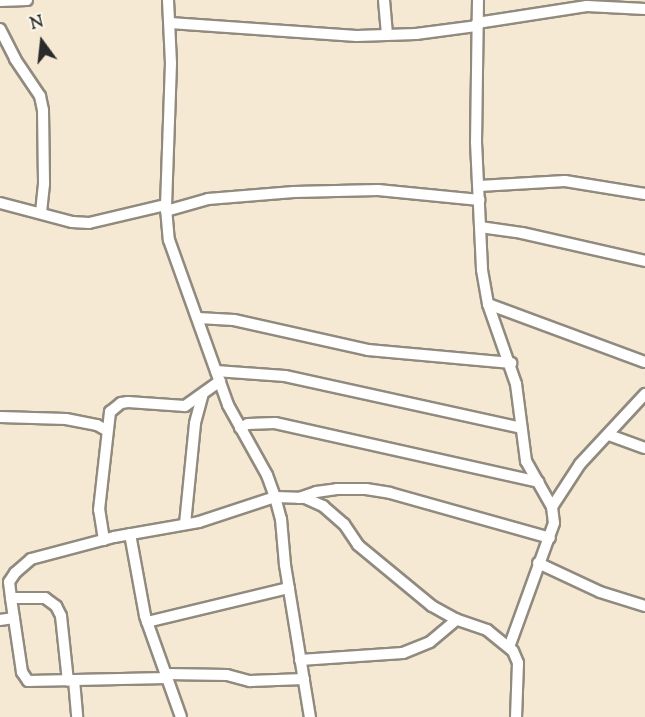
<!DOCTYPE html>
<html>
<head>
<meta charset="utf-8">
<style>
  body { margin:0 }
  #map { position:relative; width:645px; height:717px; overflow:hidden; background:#f6e9d3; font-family:"Sorts Mill Goudy",serif }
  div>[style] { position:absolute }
  .roads { filter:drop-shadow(2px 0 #908a7f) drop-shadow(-2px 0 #908a7f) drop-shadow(0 2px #908a7f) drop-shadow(0 -2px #908a7f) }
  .minor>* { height:10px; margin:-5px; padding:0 5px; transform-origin:5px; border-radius:5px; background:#fff }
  span { translate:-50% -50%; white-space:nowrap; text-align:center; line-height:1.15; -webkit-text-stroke:4.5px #fbf7ec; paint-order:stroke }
  .north { position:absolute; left:12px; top:12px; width:60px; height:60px; -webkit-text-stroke:4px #fbf7ec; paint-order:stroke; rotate:345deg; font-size:16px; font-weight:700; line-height:24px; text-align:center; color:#2b2b2b }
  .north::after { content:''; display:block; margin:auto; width:21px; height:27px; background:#2b2b2b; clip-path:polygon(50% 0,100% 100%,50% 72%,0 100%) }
</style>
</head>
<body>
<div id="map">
  <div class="roads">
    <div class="minor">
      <div style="left:168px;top:0;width:63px;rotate:87.3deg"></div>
      <div style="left:171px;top:63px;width:145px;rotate:92deg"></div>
      <div style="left:166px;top:208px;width:32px;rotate:85deg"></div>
      <div style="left:169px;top:240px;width:175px;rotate:70.3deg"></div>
      <div style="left:228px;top:405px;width:80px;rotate:60.9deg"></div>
      <div style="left:267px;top:475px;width:23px;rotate:70deg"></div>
      <div style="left:275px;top:497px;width:23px;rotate:75deg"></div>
      <div style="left:281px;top:519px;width:46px;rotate:85deg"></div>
      <div style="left:285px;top:565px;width:154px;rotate:80.7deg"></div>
      <div style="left:384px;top:0;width:35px;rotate:85deg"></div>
      <div style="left:478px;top:0;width:142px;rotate:90.8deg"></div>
      <div style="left:476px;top:142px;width:128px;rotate:87.3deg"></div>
      <div style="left:482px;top:270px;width:35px;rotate:80deg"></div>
      <div style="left:488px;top:304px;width:85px;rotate:70.7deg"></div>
      <div style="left:516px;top:384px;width:78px;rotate:82.6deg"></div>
      <div style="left:526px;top:461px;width:53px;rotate:60.5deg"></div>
      <div style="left:552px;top:507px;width:16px;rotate:83deg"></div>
      <div style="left:554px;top:523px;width:132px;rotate:109.9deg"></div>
      <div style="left:0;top:1px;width:27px;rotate:-2deg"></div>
      <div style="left:170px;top:23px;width:187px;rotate:4deg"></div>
      <div style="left:357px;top:36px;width:59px;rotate:-1.9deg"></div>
      <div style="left:416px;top:34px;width:62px;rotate:-7.5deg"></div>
      <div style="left:477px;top:23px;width:111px;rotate:-8.8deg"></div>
      <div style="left:587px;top:6px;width:58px;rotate:3deg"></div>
      <div style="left:0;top:29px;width:34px;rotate:63deg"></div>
      <div style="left:15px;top:59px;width:45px;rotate:56deg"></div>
      <div style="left:40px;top:96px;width:14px;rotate:78deg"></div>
      <div style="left:43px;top:110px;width:74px;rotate:89.2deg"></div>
      <div style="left:44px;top:184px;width:29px;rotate:96deg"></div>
      <div style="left:479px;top:186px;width:86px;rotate:-3.3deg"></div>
      <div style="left:565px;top:181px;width:81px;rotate:9.2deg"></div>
      <div style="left:0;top:203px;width:74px;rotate:14.8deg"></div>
      <div style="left:72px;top:222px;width:17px;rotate:3deg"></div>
      <div style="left:89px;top:223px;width:79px;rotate:-13.2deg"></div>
      <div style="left:166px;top:211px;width:44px;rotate:-15.9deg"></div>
      <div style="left:208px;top:199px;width:86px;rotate:-4.7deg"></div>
      <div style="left:294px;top:192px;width:84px;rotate:-1.4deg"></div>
      <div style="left:378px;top:190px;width:102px;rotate:5.6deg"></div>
      <div style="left:480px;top:227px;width:42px;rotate:8.1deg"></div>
      <div style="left:522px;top:233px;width:126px;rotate:12.8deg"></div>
      <div style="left:488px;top:304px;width:167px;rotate:20.3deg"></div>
      <div style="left:198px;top:318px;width:36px;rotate:3deg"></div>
      <div style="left:234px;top:320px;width:137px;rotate:12.6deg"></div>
      <div style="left:368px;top:350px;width:144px;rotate:5.2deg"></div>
      <div style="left:216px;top:371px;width:69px;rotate:4.1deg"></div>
      <div style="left:285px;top:376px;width:242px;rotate:12.4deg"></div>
      <div style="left:0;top:417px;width:66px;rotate:1.7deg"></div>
      <div style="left:66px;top:419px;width:32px;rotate:11deg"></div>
      <div style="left:97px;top:425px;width:10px;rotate:29deg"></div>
      <div style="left:240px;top:428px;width:9px;rotate:-27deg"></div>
      <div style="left:248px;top:424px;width:27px;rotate:-2deg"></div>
      <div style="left:275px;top:423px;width:270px;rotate:12.6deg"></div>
      <div style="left:609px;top:435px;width:38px;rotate:20deg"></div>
      <div style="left:299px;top:498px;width:18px;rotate:-19deg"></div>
      <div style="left:316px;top:492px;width:21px;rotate:-8deg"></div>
      <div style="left:337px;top:489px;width:29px"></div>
      <div style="left:366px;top:489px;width:24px;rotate:9deg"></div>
      <div style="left:390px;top:493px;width:166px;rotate:15.7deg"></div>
      <div style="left:552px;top:507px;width:51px;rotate:-56.9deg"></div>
      <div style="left:580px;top:464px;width:96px;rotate:-47.1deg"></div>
      <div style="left:185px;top:524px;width:101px;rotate:-84.3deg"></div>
      <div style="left:195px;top:423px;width:30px;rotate:-75deg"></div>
      <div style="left:130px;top:534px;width:83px;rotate:79.6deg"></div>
      <div style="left:145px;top:616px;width:107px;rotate:70.4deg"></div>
      <div style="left:104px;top:540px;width:30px;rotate:-99deg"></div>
      <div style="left:99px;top:510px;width:99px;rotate:-83.6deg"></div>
      <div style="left:110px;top:412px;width:14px;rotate:-39deg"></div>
      <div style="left:121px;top:403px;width:7px;rotate:-8deg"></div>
      <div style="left:128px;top:402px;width:57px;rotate:4deg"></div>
      <div style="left:185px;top:406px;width:43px;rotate:-35.5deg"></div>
      <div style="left:538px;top:563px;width:68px;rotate:25.1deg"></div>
      <div style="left:600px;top:592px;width:47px;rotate:17.3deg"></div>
      <div style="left:11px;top:598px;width:34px"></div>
      <div style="left:45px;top:598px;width:14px;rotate:36deg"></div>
      <div style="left:56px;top:606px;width:11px;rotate:63deg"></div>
      <div style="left:61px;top:616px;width:65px;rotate:83.9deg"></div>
      <div style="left:0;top:620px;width:14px;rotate:-8deg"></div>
      <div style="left:147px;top:622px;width:146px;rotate:-13.5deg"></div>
      <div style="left:300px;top:660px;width:103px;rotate:-3.9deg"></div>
      <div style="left:403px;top:653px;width:29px;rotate:-22deg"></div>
      <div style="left:430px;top:642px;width:35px;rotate:-40deg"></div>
      <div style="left:166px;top:674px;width:61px;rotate:0.9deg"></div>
      <div style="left:227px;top:675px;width:24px;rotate:15deg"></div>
      <div style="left:250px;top:681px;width:54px;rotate:-2.1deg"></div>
      <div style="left:167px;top:678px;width:139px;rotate:178.8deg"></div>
      <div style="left:28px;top:681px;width:11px;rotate:-124deg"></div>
      <div style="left:22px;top:672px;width:75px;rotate:-98.5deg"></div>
      <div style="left:11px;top:598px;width:16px;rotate:-97deg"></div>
      <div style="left:9px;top:582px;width:11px;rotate:-56deg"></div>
      <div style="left:15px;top:573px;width:21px;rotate:-41deg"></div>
      <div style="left:31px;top:559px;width:86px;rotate:-14.8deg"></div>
      <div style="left:114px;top:537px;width:86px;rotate:-10deg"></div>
      <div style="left:199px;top:522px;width:80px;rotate:-18.2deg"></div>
      <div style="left:275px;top:497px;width:30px;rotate:2deg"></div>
      <div style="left:305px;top:498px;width:20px;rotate:24deg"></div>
      <div style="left:323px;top:506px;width:28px;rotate:41deg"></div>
      <div style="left:344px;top:524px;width:25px;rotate:56deg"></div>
      <div style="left:358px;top:545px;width:96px;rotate:39.5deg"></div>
      <div style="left:432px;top:606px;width:26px;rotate:29deg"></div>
      <div style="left:455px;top:619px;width:34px;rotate:19deg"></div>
      <div style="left:487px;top:630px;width:33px;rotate:39deg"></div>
      <div style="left:513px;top:651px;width:13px;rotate:67deg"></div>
      <div style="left:518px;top:663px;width:54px;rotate:92.1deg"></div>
      <div style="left:74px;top:680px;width:37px;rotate:85deg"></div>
    </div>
  </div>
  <div class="north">N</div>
</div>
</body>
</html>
